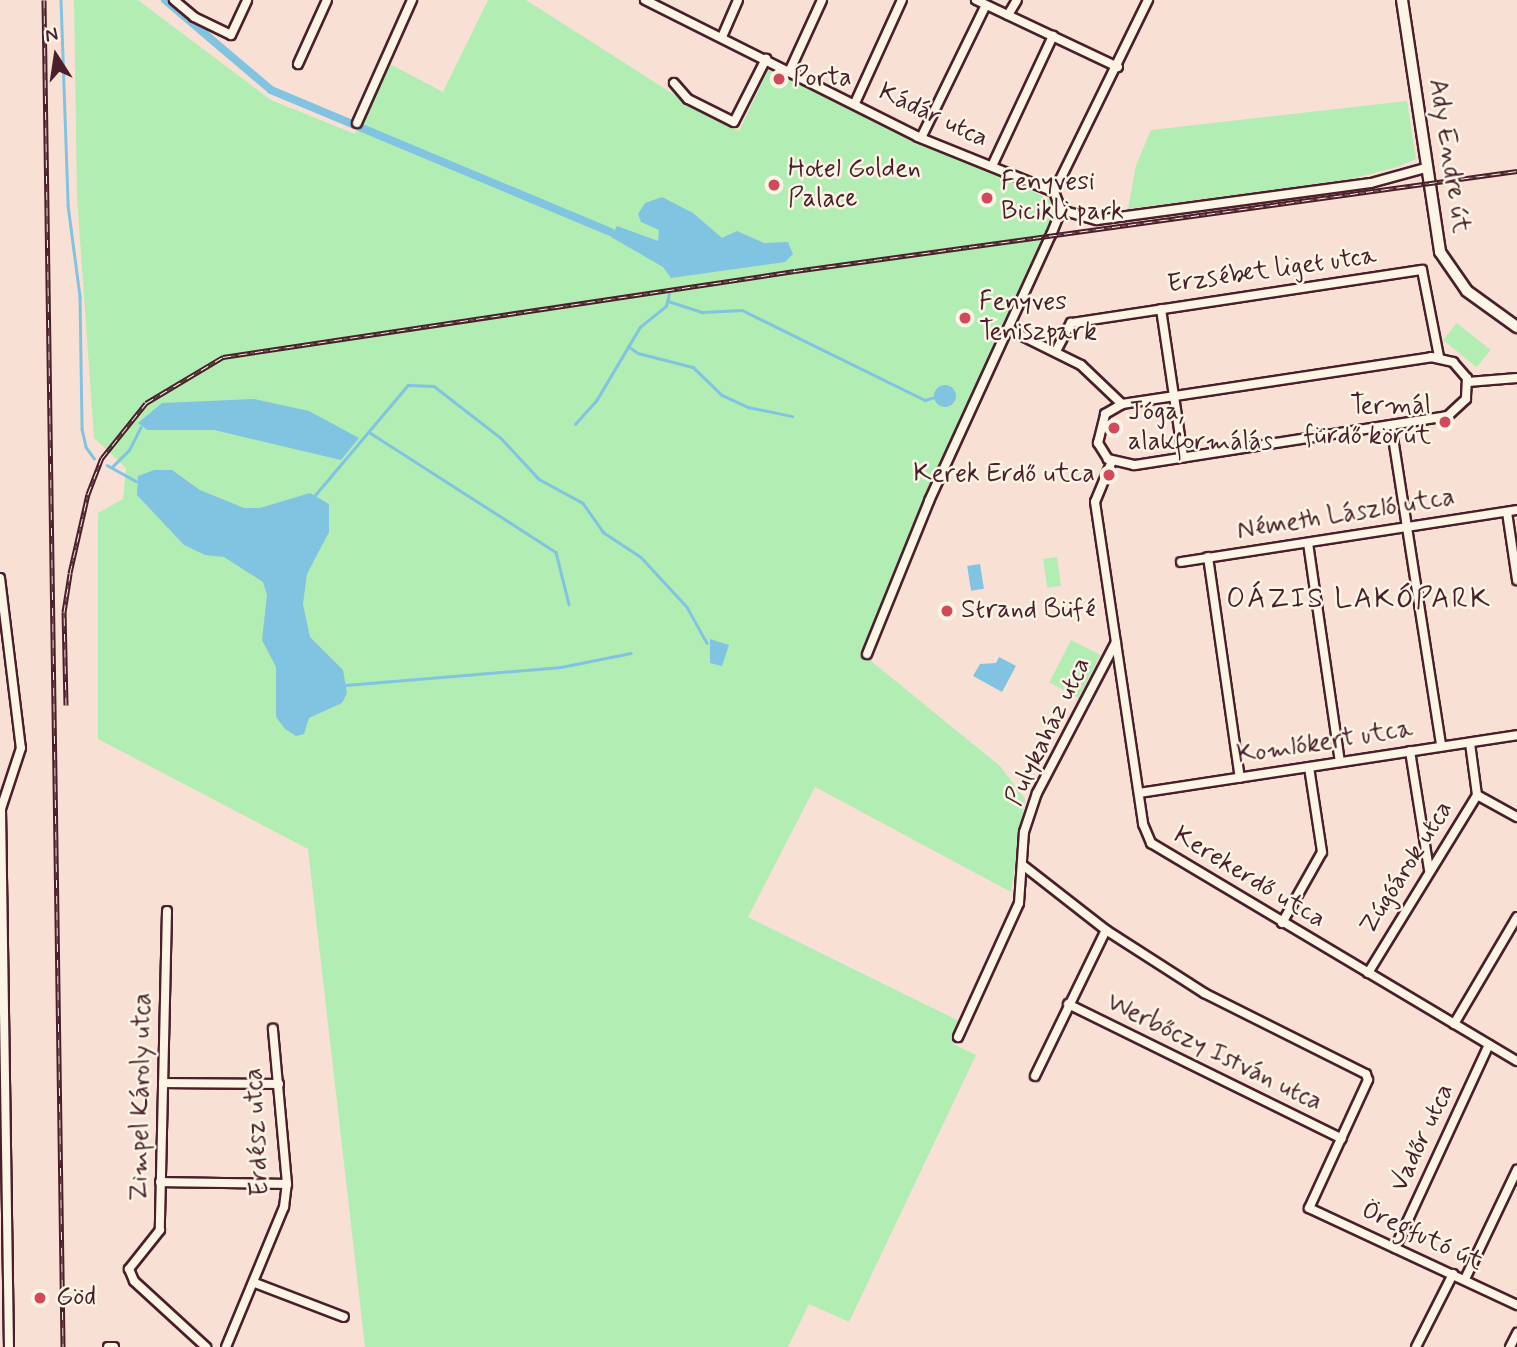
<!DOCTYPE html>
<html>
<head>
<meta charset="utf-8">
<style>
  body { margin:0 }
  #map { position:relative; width:1517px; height:1347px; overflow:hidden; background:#f8e1d4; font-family:Mynerve,sans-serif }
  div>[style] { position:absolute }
  .green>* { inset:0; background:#b2edb3; transform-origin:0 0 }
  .water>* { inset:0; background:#81c4e2; transform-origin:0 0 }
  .round { border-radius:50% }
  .stream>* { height:2.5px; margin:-1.25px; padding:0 1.25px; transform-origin:1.25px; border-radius:1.25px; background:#81c4e2 }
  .canal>* { height:8px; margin:-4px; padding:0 4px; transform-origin:4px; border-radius:4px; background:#81c4e2 }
  .roads { filter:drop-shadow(2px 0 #4a1f2b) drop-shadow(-2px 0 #4a1f2b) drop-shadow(0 2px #4a1f2b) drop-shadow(0 -2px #4a1f2b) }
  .minor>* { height:8px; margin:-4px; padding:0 4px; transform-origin:4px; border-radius:4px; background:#fcf5e5 }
  .tertiary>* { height:10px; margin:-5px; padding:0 5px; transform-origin:5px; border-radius:5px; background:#fcf5e5 }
  .rail>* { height:5px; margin-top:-2.5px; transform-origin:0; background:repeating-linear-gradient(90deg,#fcf5e5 0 8px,#4a1f2b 0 16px); box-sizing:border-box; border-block:2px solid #4a1f2b }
  .dots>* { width:19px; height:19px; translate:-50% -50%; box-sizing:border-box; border:4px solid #fcf5e5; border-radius:50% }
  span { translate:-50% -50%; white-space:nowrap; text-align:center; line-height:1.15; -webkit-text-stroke:5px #fcf5e5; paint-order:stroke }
  .poi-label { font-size:26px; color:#4a1f2b }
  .left { translate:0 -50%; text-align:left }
  .right { translate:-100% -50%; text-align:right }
  .street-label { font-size:26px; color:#4a1f2b }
  .neighbourhood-label { font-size:28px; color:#4a1f2b; letter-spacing:2px }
  .north { position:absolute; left:21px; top:21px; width:70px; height:70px; -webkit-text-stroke:5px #fcf5e5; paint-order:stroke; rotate:348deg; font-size:19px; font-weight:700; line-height:28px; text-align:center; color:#4a1f2b }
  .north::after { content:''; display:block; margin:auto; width:24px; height:32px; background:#4a1f2b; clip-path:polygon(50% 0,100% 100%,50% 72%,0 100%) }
</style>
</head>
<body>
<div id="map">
  <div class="green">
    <div style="clip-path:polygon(74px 0,138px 0,271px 100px,355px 134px,388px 63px,443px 92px,488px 0,526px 0,692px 106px,739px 131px,768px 70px,1051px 200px,1053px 219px,998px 333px,982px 387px,866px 657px,1000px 766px,1025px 799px,1011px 892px,815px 787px,748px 917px,963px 1023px,953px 1044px,976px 1055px,849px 1322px,809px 1304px,788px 1347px,365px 1347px,308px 849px,98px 739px,98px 513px,123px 499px,126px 468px,94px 438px,77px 197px)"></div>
    <div style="clip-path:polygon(1407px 101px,1416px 159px,1397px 167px,1351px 179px,1128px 209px,1136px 165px,1151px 130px)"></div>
    <div style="left:1457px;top:323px;width:43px;height:22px;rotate:39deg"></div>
    <div style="left:1057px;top:557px;width:29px;height:14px;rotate:82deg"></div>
    <div style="left:1071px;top:640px;width:33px;height:48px;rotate:27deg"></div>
  </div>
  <div class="water">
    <div style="clip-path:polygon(662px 197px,693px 213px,722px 238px,737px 231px,764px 243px,788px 242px,793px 254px,785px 262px,671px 278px,663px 267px,611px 237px,617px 226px,658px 241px,659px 230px,641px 222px,638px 214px,645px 203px)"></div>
    <div class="round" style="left:934px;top:385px;width:22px;height:22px"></div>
    <div style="clip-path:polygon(254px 399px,309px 411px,359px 438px,341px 460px,214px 430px,147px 430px,138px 423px,162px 403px)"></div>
    <div style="clip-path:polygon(154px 470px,172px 470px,200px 490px,244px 508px,260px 508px,310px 493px,329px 504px,329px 532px,307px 574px,303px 604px,310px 637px,343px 670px,347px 693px,342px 703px,309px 718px,304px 734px,296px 736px,285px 729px,276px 717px,276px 667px,262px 640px,267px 595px,263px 582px,224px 557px,205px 555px,184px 545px,137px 495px,138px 476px)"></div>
    <div style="left:980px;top:564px;width:25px;height:13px;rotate:81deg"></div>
    <div style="clip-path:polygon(710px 639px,729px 645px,722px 666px,710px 663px)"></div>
    <div style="clip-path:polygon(999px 657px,1016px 666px,1002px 692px,973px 676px,980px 664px,996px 663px)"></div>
  </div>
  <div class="stream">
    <div style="left:61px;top:0;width:205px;rotate:88deg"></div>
    <div style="left:68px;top:205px;width:92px;rotate:82.5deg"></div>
    <div style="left:80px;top:296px;width:133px;rotate:89.1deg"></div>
    <div style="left:82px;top:429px;width:18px;rotate:77deg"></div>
    <div style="left:86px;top:447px;width:14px;rotate:54deg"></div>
    <div style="left:668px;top:301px;width:36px;rotate:18deg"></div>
    <div style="left:702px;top:312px;width:40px;rotate:-2.9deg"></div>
    <div style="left:742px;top:310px;width:204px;rotate:26.2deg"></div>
    <div style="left:925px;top:400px;width:10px;rotate:-17deg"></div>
    <div style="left:628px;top:346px;width:12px;rotate:35deg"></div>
    <div style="left:638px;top:353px;width:57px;rotate:14.3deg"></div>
    <div style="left:693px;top:367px;width:40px;rotate:44deg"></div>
    <div style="left:722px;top:395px;width:29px;rotate:25deg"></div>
    <div style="left:748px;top:407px;width:45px;rotate:11.6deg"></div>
    <div style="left:575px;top:424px;width:31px;rotate:-48deg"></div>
    <div style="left:596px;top:401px;width:86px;rotate:-59.3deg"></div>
    <div style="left:640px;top:327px;width:33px;rotate:-39deg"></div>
    <div style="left:666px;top:306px;width:12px;rotate:-76deg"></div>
    <div style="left:369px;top:432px;width:222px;rotate:32.7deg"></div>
    <div style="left:556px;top:552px;width:54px;rotate:76deg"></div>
    <div style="left:107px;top:465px;width:33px;rotate:29deg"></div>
    <div style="left:112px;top:467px;width:24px;rotate:-45deg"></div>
    <div style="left:129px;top:450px;width:25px;rotate:-63deg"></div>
    <div style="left:315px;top:495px;width:144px;rotate:-49.8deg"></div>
    <div style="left:408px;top:385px;width:26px;rotate:2deg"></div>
    <div style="left:434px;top:386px;width:85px;rotate:37.8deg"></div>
    <div style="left:501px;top:438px;width:56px;rotate:47.2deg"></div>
    <div style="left:539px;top:479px;width:50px;rotate:28.6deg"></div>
    <div style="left:583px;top:503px;width:35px;rotate:55deg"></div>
    <div style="left:603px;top:532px;width:45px;rotate:33.3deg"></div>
    <div style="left:641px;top:557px;width:68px;rotate:47.4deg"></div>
    <div style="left:687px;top:607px;width:41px;rotate:60.9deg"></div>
    <div style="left:346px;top:685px;width:216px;rotate:-4.8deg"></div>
    <div style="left:561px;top:667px;width:71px;rotate:-11.3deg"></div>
  </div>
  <div class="canal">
    <div style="left:165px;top:0;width:139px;rotate:40.3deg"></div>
    <div style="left:271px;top:90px;width:368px;rotate:22.7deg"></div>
  </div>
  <div class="roads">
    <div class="minor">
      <div style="left:174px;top:0;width:26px;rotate:40deg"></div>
      <div style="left:194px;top:17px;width:41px;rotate:25.9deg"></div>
      <div style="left:231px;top:35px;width:38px;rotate:-65deg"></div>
      <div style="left:645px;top:0;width:305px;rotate:26.6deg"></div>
      <div style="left:918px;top:137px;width:147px;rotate:22deg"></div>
      <div style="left:976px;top:0;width:157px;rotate:25.3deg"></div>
      <div style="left:1008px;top:15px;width:17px;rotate:-59deg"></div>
      <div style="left:722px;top:37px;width:40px;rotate:-66.6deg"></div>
      <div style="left:298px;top:64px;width:70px;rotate:-65.6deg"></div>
      <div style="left:790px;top:70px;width:77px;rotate:-65.4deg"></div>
      <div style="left:674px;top:83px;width:21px;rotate:49deg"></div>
      <div style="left:688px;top:99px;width:51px;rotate:26.6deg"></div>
      <div style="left:734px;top:122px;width:71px;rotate:-63.1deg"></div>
      <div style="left:855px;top:103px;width:113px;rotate:-65.5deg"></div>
      <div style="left:357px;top:123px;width:135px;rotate:-65.9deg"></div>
      <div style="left:921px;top:138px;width:148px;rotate:-64deg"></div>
      <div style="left:992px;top:166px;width:144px;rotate:-64.9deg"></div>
      <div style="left:1054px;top:192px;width:214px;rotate:-63.9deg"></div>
      <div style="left:1061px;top:210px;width:37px;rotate:16deg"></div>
      <div style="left:1097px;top:220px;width:276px;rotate:-7.7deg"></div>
      <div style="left:1371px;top:183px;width:56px;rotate:-15.5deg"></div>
      <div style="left:1161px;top:309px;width:150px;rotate:81.5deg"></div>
      <div style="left:1008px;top:329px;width:81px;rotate:26.3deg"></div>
      <div style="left:1081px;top:365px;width:57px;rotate:43.6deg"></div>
      <div style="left:1056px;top:351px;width:32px;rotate:-62deg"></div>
      <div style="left:1071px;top:323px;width:355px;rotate:-8.6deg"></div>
      <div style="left:1422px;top:270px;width:89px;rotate:78.9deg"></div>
      <div style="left:1431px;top:357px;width:23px;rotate:13deg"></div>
      <div style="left:1453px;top:362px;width:21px;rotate:49deg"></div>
      <div style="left:1467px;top:378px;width:21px;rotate:93deg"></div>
      <div style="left:1466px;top:399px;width:25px;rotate:137deg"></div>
      <div style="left:1448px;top:416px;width:318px;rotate:171.1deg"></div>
      <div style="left:1134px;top:465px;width:27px;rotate:-167deg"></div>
      <div style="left:1108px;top:459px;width:19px;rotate:-122deg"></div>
      <div style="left:1098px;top:443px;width:30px;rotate:-76deg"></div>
      <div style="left:1105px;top:414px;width:20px;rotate:-30deg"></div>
      <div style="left:1122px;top:404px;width:313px;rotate:-8.6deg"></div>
      <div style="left:1468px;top:382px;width:49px;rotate:-4.7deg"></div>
      <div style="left:1391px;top:425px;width:325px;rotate:81.1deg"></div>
      <div style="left:1112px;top:461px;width:44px;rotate:112.5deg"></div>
      <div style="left:1095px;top:502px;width:326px;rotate:81.5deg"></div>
      <div style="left:1143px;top:824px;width:21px;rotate:67deg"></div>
      <div style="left:1151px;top:843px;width:426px;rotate:30.8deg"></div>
      <div style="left:1507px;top:512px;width:69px;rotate:81.6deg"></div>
      <div style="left:1308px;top:543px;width:221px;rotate:81.7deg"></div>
      <div style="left:1208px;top:557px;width:223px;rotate:81.8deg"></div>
      <div style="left:1181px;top:562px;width:340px;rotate:-8.8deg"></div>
      <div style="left:0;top:578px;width:171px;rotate:83deg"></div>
      <div style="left:21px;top:748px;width:64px;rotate:108.2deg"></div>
      <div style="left:1px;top:809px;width:538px;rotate:89.15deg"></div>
      <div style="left:867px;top:654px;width:165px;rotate:-67.9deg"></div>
      <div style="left:929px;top:501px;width:293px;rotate:-65.4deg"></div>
      <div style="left:1051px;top:235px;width:27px;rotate:-68deg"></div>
      <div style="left:1061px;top:210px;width:19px;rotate:-111deg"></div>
      <div style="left:1410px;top:751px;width:121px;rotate:80.9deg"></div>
      <div style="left:1139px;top:793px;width:382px;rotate:-8.7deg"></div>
      <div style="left:1477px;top:795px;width:46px;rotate:28.8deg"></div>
      <div style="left:1024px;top:866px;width:104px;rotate:38deg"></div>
      <div style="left:1106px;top:930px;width:117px;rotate:32.7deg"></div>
      <div style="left:1204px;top:993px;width:181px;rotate:26.6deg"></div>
      <div style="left:1366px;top:1074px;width:6px;rotate:72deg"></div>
      <div style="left:1368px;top:1080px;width:141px;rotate:114.7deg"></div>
      <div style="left:1309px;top:1208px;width:230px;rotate:25deg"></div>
      <div style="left:167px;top:911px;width:319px;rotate:91.3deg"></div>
      <div style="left:160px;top:1230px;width:50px;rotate:128.5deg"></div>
      <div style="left:129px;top:1269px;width:13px;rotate:67deg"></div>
      <div style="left:134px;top:1281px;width:98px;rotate:42.5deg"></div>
      <div style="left:1282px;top:923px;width:81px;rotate:-60.6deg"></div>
      <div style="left:1322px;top:852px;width:86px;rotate:-98.7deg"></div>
      <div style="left:1368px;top:973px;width:209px;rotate:-58.5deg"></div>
      <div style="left:1477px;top:795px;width:52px;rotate:-97.7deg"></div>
      <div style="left:1068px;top:1004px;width:305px;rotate:26.2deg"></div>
      <div style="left:1454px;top:1024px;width:124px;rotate:-59.5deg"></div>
      <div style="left:958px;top:1037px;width:147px;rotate:-65.5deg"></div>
      <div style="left:1019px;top:903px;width:71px;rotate:-86deg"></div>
      <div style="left:1024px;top:832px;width:41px;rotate:-71.6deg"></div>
      <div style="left:1037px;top:793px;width:170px;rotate:-62.4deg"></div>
      <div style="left:1035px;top:1076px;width:162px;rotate:-64.1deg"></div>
      <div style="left:163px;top:1083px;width:116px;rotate:0.5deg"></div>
      <div style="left:160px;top:1182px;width:127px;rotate:0.9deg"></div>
      <div style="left:1395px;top:1248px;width:224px;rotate:-65.2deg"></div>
      <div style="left:1465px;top:1279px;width:121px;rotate:-64.5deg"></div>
      <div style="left:255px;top:1283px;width:95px;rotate:20.9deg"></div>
      <div style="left:108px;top:1347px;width:6px"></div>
      <div style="left:226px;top:1347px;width:152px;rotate:-67.5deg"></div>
      <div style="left:284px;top:1207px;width:23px;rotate:-83deg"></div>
      <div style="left:287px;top:1184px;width:156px;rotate:-95.2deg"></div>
      <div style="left:1416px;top:1347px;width:82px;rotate:-63.1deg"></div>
      <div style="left:1510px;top:1347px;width:16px;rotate:-63deg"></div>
    </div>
    <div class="tertiary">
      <div style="left:1402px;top:0;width:255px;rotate:81.4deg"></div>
      <div style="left:1440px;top:252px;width:47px;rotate:55.3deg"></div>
      <div style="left:1467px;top:291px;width:62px;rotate:35.8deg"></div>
    </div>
  </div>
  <div class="rail">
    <div style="left:44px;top:0;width:1347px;rotate:89.19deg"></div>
    <div style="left:66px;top:705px;width:93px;rotate:-91.2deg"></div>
    <div style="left:64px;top:612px;width:39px;rotate:-81deg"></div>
    <div style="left:70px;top:573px;width:81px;rotate:-77.2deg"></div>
    <div style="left:88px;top:494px;width:39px;rotate:-69deg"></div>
    <div style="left:102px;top:458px;width:70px;rotate:-51.3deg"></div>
    <div style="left:146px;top:403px;width:90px;rotate:-30.9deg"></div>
    <div style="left:223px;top:357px;width:578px;rotate:-8.55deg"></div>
    <div style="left:795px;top:271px;width:729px;rotate:-7.89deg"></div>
  </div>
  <div class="dots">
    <div style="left:779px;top:79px;background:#d1495b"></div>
    <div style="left:774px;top:185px;background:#d1495b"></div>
    <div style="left:987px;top:198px;background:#d1495b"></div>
    <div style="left:965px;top:318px;background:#d1495b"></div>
    <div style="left:1445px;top:422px;background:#d1495b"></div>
    <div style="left:1114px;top:428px;background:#d1495b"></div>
    <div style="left:1109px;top:475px;background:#d1495b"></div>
    <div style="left:947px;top:611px;background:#d1495b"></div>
    <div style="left:40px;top:1298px;background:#d1495b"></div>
  </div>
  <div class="poi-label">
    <span class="left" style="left:793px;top:79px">Porta</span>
    <span class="left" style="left:788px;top:185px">Hotel Golden<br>Palace</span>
    <span class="left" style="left:1001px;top:198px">Fenyvesi<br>Bicikli park</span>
    <span class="left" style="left:979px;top:318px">Fenyves<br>Teniszpark</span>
    <span class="right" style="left:1431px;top:422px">Termál<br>fürdő körút</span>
    <span class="left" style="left:1128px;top:428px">Jóga,<br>alakformálás</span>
    <span class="right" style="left:1095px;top:475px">Kerek Erdő utca</span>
    <span class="left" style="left:961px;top:611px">Strand Büfé</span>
    <span class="left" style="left:56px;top:1298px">Göd</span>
  </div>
  <div class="street-label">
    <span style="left:933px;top:116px;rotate:25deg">Kádár utca</span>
    <span style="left:1448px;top:156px;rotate:81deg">Ady Endre út</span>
    <span style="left:1272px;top:271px;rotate:-8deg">Erzsébet liget utca</span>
    <span style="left:1346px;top:515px;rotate:-9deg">Németh László utca</span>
    <span style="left:1049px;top:732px;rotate:-64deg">Pulykaház utca</span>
    <span style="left:1325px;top:743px;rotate:-9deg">Komlókert utca</span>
    <span style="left:1407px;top:868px;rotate:-58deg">Zúgóárok utca</span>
    <span style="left:1249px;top:878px;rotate:31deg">Kerekerdő utca</span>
    <span style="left:1214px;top:1053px;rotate:26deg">Werbőczy István utca</span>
    <span style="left:142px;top:1097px;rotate:-89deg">Zimpel Károly utca</span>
    <span style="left:258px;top:1132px;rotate:-93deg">Erdész utca</span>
    <span style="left:1423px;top:1138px;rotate:-65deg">Vadőr utca</span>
    <span style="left:1422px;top:1237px;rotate:25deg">Öregfutó út</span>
  </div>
  <div class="neighbourhood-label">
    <span style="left:1359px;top:600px">OÁZIS LAKÓPARK</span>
  </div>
  <div class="north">N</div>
</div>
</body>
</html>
